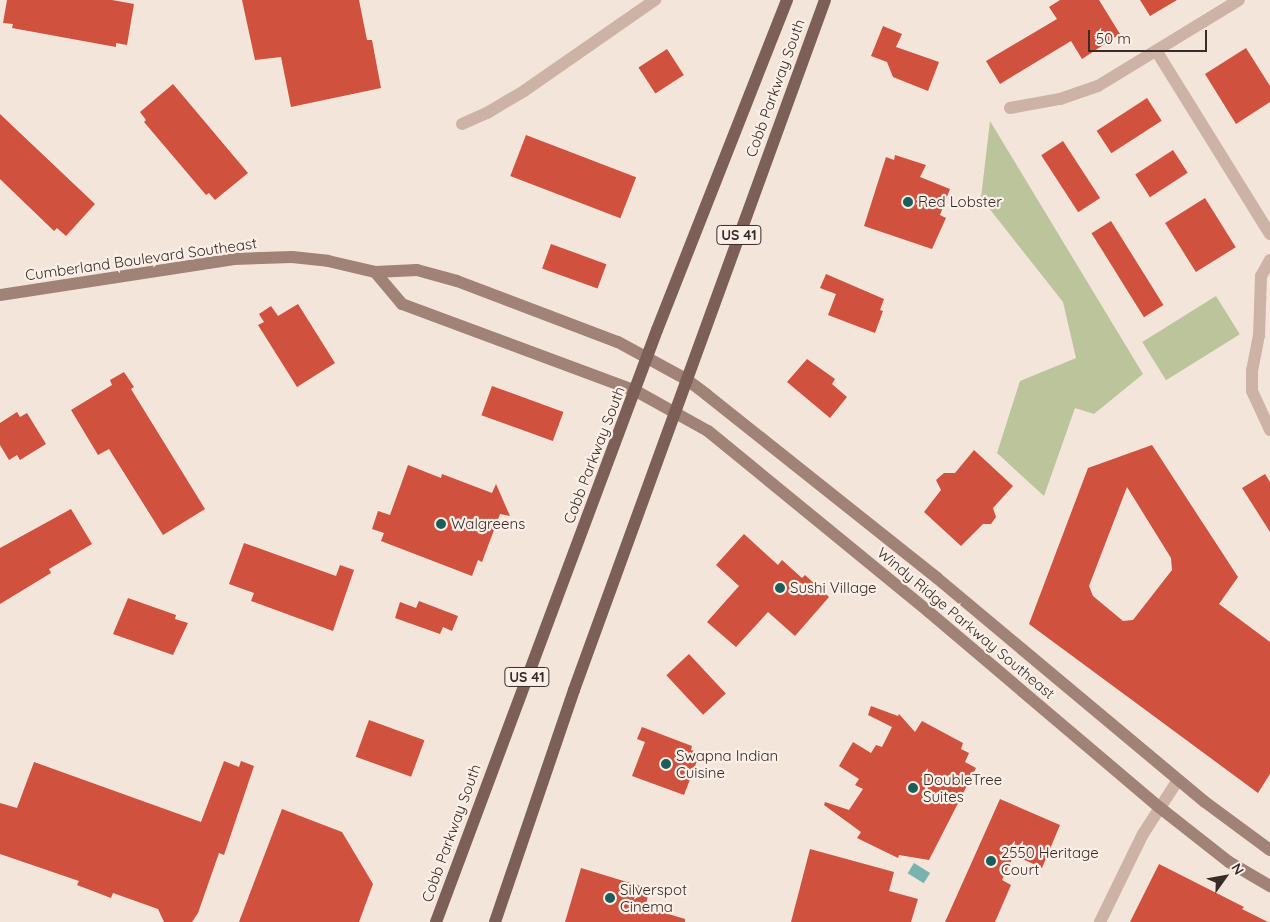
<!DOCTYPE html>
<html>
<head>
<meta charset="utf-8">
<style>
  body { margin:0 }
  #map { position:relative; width:1270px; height:922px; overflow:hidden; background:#f4e5db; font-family:Quicksand,sans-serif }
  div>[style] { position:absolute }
  .green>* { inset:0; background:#bbc49a; transform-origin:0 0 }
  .water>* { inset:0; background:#78b3af; transform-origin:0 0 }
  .building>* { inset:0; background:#cf513e; transform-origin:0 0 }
  .street>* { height:12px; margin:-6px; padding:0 6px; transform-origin:6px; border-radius:6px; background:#cdb3a6 }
  .secondary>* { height:12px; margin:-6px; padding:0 6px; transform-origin:6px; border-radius:6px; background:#a18277 }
  .primary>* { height:12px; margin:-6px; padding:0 6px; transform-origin:6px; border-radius:6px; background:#7c5f57 }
  .dots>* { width:14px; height:14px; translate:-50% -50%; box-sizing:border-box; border:2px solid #fbf0e8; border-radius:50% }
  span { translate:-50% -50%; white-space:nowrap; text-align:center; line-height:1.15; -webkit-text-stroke:4.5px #fbf0e8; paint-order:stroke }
  .shield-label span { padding:1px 4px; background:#fbf0e8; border:1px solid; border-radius:4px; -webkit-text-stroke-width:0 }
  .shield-label { font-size:14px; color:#392b28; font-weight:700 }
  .street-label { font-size:15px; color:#392b28 }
  .poi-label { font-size:15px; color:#392b28 }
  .left { translate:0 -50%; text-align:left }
  .north { position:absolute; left:1200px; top:852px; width:50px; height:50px; -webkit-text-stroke:4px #fbf0e8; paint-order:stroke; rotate:58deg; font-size:14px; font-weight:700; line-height:20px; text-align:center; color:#392b28 }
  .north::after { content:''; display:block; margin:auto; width:18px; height:22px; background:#392b28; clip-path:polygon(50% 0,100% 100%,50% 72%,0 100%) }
  .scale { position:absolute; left:1088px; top:30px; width:119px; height:22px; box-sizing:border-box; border:2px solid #392b28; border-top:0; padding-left:6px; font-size:15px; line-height:18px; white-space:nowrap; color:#392b28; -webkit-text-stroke:4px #fbf0e8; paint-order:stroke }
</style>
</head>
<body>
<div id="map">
  <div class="green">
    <div style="clip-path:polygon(990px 121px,1143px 374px,1094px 414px,1075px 408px,1044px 496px,997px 453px,1020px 381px,1076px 358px,1063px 302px,981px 198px)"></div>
    <div style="left:1216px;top:296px;width:45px;height:87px;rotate:58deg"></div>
  </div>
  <div class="water">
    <div style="left:914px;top:863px;width:19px;height:12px;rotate:32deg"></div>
  </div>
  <div class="building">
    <div style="clip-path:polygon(7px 0,112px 0,134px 4px,127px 45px,116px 43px,116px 47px,12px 28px,13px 24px,3px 23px)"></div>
    <div style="clip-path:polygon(242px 0,359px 0,367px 40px,372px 40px,381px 88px,291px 107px,281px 57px,255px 60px)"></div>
    <div style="clip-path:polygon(1060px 0,1099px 0,1120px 34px,1082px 59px,1071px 41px,1000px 84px,986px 61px,1057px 19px,1049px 7px)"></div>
    <div style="clip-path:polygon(1140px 0,1177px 0,1150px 16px)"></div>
    <div style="clip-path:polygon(883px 26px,902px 34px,896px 47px,939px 62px,928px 91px,893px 77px,887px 62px,871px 56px)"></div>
    <div style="clip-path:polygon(1246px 48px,1270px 86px,1270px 102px,1236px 124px,1205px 74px)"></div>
    <div style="left:667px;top:49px;width:31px;height:34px;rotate:57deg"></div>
    <div style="clip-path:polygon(173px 84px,248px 173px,215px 200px,209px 193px,206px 195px,144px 122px,146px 120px,140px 112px)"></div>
    <div style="left:1147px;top:98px;width:27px;height:60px;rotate:57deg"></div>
    <div style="clip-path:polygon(0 114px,95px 204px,66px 236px,57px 228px,54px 231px,0 179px)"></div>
    <div style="left:526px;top:135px;width:118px;height:44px;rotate:21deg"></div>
    <div style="left:1063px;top:141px;width:68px;height:26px;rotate:57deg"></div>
    <div style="left:1173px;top:150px;width:27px;height:45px;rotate:57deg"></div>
    <div style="clip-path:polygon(895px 155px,926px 165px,920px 177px,950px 189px,940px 215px,946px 218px,932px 249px,864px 226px,886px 157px,894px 160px)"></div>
    <div style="left:1205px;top:198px;width:58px;height:47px;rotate:58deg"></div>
    <div style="left:1111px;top:221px;width:99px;height:23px;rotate:58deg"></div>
    <div style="left:551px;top:244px;width:59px;height:26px;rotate:20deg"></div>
    <div style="clip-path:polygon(826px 274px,884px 299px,880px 310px,883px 311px,875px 333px,828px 315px,836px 294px,820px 288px)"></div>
    <div style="clip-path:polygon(298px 304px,335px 363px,297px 387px,258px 325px,264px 322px,259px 314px,271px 306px,278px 316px)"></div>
    <div style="clip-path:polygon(807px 359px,835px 379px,832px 384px,847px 397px,830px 418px,787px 382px)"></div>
    <div style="clip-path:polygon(124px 372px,134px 387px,131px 389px,205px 509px,163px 535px,109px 449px,98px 455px,71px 410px,112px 385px,110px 380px)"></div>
    <div style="left:492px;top:386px;width:76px;height:31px;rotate:20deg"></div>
    <div style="clip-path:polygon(17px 412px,20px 417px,27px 413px,46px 444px,20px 460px,17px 455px,9px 460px,0 445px,0 423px)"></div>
    <div style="clip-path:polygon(evenodd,1152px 445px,1238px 577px,1219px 604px,1270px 642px,1270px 774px,1258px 793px,1029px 624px,1088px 468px,1152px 445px,1127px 487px,1171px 558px,1172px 570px,1133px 620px,1123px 621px,1093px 596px,1089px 586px,1127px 487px)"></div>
    <div style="clip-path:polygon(974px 450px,1013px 486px,993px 508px,996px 517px,991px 524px,983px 524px,961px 546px,924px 512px,941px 490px,936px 480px,944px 473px,955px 473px)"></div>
    <div style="clip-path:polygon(408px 465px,441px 478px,442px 474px,492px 493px,496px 484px,510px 516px,500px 514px,482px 562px,478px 560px,472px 576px,381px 541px,384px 533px,372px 529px,378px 511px,390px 515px)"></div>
    <div style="clip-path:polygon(1265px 474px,1270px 482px,1270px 532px,1242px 488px)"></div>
    <div style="clip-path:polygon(71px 509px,92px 544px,49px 569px,51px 573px,0 604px,0 548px)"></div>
    <div style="clip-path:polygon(744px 534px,778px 565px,782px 560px,802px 578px,805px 575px,829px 597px,795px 636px,768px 612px,736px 647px,707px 622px,739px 586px,716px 565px)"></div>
    <div style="clip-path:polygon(244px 543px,336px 576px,340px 565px,354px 570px,333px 631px,251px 601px,254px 593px,229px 584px)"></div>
    <div style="clip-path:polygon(128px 598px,176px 615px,175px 619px,188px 623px,173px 655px,113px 634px)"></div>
    <div style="clip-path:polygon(419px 601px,458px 616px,452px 631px,443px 627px,440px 634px,395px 618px,400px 602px,416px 608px)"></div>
    <div style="left:689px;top:654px;width:54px;height:31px;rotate:47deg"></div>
    <div style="clip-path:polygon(871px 706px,898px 716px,899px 714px,915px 732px,922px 721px,963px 743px,961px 749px,969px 753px,965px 762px,976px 768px,929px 860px,899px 855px,898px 858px,857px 838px,861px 832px,824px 805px,825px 802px,849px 810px,863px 789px,855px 785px,859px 779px,839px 766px,853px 742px,871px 753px,876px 745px,882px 747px,892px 727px,868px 715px)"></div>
    <div style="left:369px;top:720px;width:59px;height:39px;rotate:20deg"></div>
    <div style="clip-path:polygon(642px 727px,692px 746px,691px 750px,700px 753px,684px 795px,632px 776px,645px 742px,637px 739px)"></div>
    <div style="clip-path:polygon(224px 761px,239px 767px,241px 761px,254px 766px,224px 855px,219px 853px,198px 913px,192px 922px,164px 922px,158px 909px,113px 893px,111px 898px,77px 885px,79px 881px,0 854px,0 803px,17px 808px,34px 762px,201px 822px)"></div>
    <div style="clip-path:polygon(1000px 799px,1060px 825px,1042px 868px,1014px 855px,1002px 880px,1011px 885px,995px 922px,945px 922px)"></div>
    <div style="clip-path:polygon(282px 809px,342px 832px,373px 884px,359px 922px,239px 922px)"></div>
    <div style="clip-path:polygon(810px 849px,894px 872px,889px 891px,918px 899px,911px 922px,791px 922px)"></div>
    <div style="clip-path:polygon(1159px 864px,1244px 907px,1242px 909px,1268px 922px,1130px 922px)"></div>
    <div style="clip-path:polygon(581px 868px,650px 889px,645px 907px,685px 919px,685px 922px,565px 922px)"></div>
  </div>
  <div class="street">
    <div style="left:1157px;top:52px;width:214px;rotate:58.2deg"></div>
    <div style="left:1010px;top:108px;width:51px;rotate:-10.2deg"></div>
    <div style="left:1060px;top:99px;width:40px;rotate:-18.9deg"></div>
    <div style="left:1098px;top:86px;width:165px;rotate:-31.4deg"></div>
    <div style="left:462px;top:124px;width:27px;rotate:-24deg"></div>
    <div style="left:487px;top:113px;width:43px;rotate:-30.7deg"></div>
    <div style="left:524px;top:91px;width:160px;rotate:-34.8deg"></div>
    <div style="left:1270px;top:260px;width:18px;rotate:119deg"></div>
    <div style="left:1261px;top:276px;width:59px;rotate:91.9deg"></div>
    <div style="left:1259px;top:335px;width:36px;rotate:101deg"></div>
    <div style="left:1252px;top:370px;width:21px;rotate:90deg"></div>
    <div style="left:1252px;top:391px;width:43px;rotate:65.2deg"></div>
    <div style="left:1100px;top:922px;width:98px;rotate:-64deg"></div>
    <div style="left:1143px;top:834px;width:64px;rotate:-57.1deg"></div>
  </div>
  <div class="secondary">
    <div style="left:375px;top:272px;width:42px;rotate:49.8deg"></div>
    <div style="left:402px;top:304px;width:250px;rotate:20.4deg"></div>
    <div style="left:636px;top:391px;width:82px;rotate:29.1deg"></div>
    <div style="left:708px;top:431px;width:286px;rotate:39.3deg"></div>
    <div style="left:929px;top:612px;width:302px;rotate:40.3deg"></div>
    <div style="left:1159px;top:807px;width:89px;rotate:38.2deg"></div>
    <div style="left:1229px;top:862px;width:48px;rotate:30.3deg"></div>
    <div style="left:0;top:295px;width:237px;rotate:-8.7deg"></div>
    <div style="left:234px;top:259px;width:58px;rotate:-2deg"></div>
    <div style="left:292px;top:257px;width:36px;rotate:6deg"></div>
    <div style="left:328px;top:261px;width:48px;rotate:13.2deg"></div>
    <div style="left:375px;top:272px;width:42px;rotate:-2.7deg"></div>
    <div style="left:417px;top:270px;width:41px;rotate:15.4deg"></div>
    <div style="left:457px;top:281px;width:172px;rotate:20.8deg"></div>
    <div style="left:618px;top:342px;width:77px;rotate:28.6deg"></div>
    <div style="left:686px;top:379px;width:26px;rotate:37deg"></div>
    <div style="left:707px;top:395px;width:294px;rotate:38.5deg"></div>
    <div style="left:937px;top:578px;width:349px;rotate:39.9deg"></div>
    <div style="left:1205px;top:802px;width:81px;rotate:36.4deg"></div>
  </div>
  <div class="primary">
    <div style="left:436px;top:922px;width:632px;rotate:-69.53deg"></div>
    <div style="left:657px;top:330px;width:355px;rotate:-68.5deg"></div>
    <div style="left:495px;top:922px;width:245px;rotate:-71.2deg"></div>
    <div style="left:574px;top:690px;width:734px;rotate:-70.01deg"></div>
  </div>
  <div class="dots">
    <div style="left:908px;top:202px;background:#1a5d5a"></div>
    <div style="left:441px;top:524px;background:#1a5d5a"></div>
    <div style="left:780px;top:588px;background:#1a5d5a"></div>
    <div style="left:666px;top:764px;background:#1a5d5a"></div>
    <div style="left:913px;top:788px;background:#1a5d5a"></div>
    <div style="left:991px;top:861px;background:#1a5d5a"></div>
    <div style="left:610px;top:898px;background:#1a5d5a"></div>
  </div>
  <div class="shield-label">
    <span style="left:739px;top:235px">US 41</span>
    <span style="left:527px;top:677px">US 41</span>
  </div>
  <div class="street-label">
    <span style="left:775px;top:88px;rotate:-70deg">Cobb Parkway South</span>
    <span style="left:141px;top:259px;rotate:-8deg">Cumberland Boulevard Southeast</span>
    <span style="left:594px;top:455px;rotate:-69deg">Cobb Parkway South</span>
    <span style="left:966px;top:623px;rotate:40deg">Windy Ridge Parkway Southeast</span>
    <span style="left:451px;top:833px;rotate:-70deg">Cobb Parkway South</span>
  </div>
  <div class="poi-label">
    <span class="left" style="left:918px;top:202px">Red Lobster</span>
    <span class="left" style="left:451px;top:524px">Walgreens</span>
    <span class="left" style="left:790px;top:588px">Sushi Village</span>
    <span class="left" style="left:676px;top:764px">Swapna Indian<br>Cuisine</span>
    <span class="left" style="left:923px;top:788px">DoubleTree<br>Suites</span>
    <span class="left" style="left:1001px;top:861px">2550 Heritage<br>Court</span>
    <span class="left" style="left:620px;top:898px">Silverspot<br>Cinema</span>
  </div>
  <div class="north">N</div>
  <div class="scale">50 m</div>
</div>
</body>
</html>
